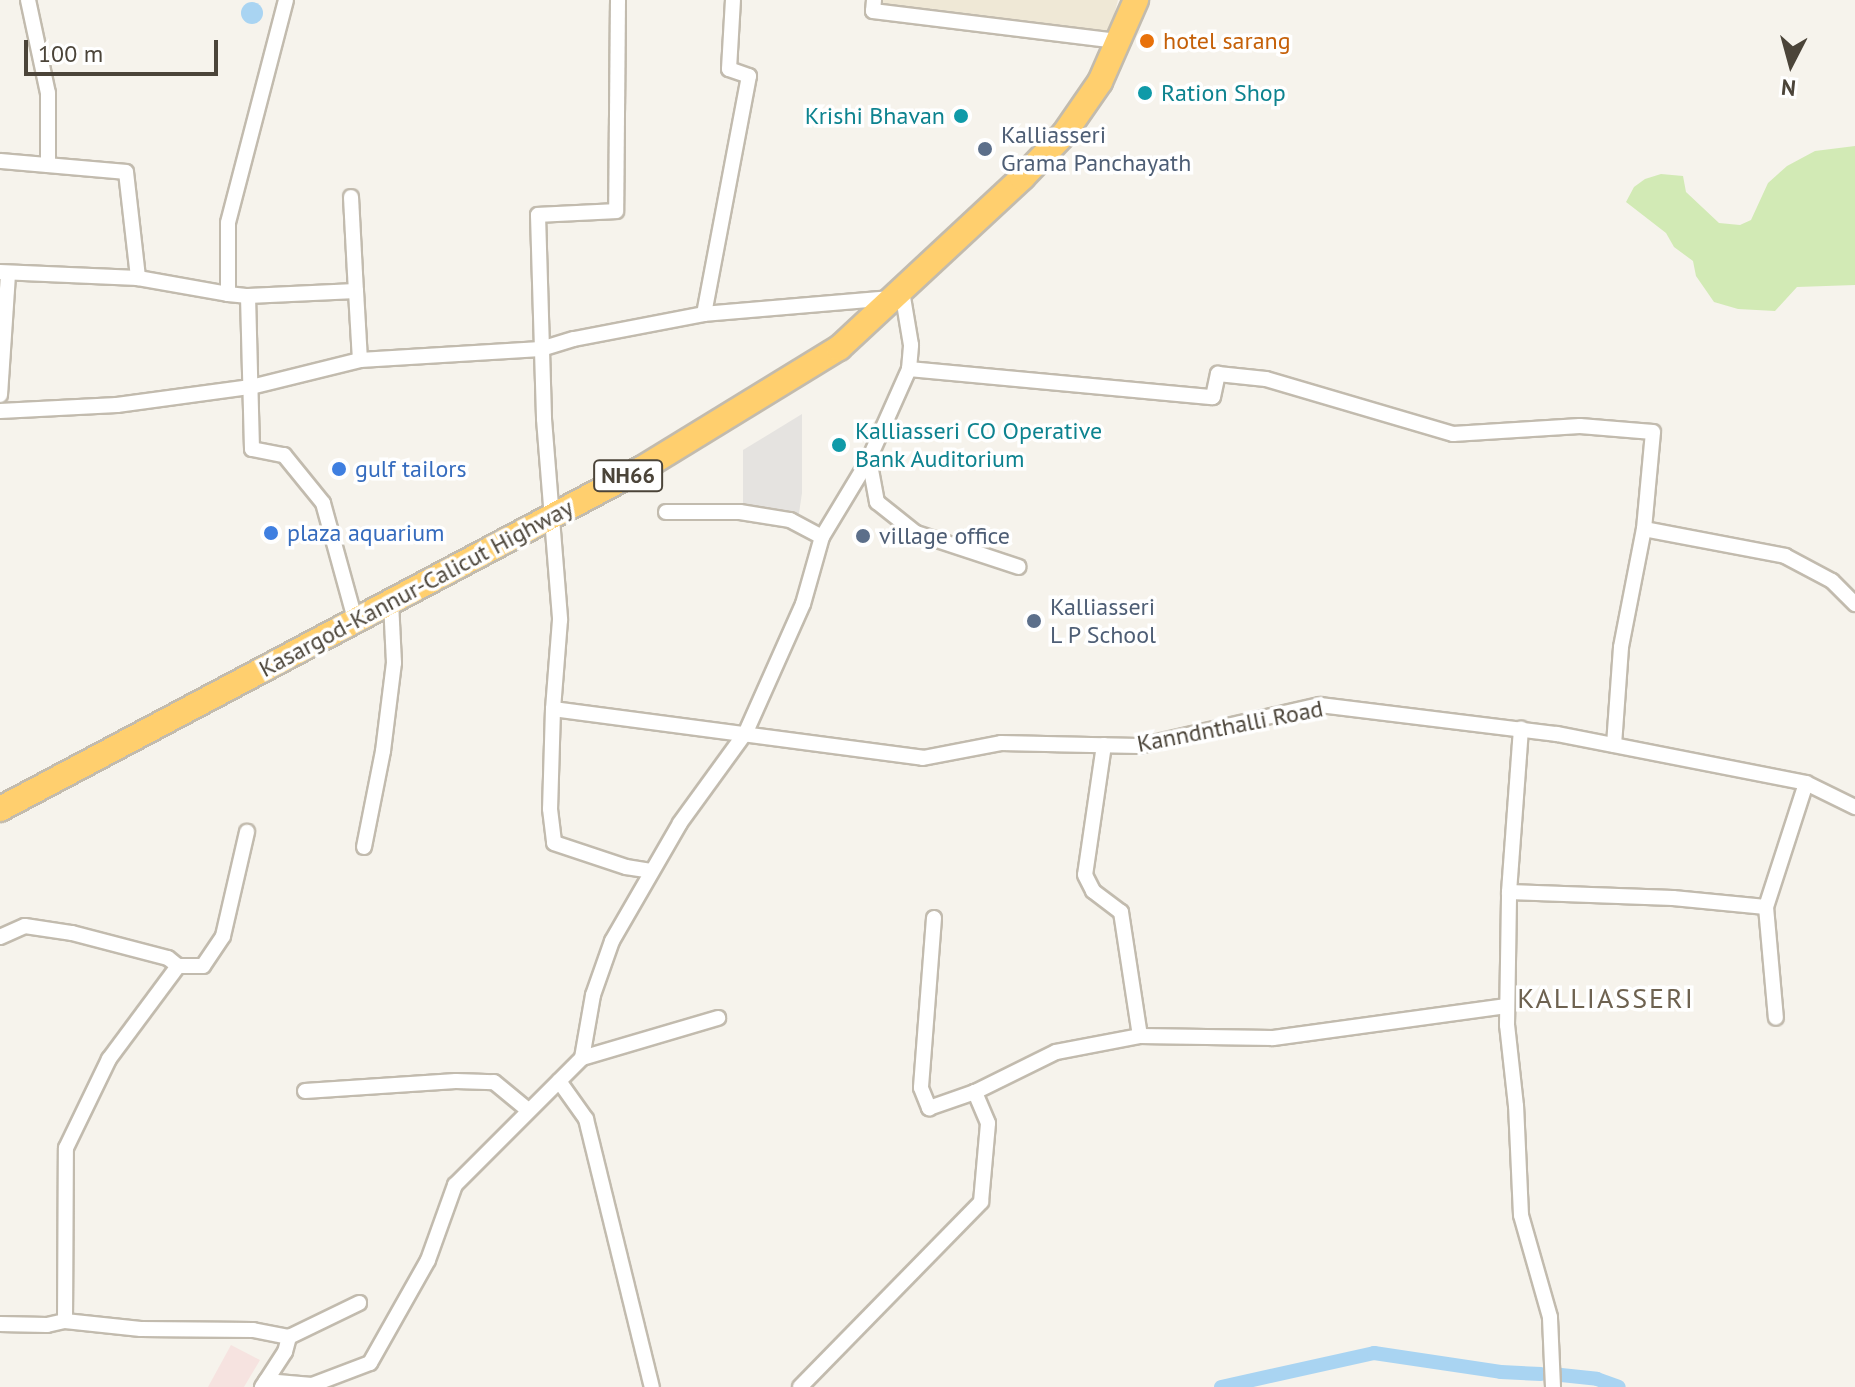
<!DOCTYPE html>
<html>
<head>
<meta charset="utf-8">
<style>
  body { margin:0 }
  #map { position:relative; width:1855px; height:1387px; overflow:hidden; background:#f6f3ec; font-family:"PT Sans",sans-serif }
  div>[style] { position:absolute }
  .education>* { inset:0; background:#efe8d6 }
  .medical>* { inset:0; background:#f6e3e0 }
  .green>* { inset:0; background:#d2eab5 }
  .parking>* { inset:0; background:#e5e3e0 }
  .water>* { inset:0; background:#a9d4f2 }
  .round { border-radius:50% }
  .canal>* { height:14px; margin:-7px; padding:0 7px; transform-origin:7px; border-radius:7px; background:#a9d4f2 }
  .roads { filter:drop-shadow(2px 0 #c2bbae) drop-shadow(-2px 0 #c2bbae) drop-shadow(0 2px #c2bbae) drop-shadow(0 -2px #c2bbae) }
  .street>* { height:14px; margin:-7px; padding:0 7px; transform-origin:7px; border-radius:7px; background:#fff }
  .highway>* { height:24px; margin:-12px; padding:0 12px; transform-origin:12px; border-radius:12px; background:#ffcf6e }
  .dots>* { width:22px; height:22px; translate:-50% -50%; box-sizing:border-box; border:4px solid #fff; border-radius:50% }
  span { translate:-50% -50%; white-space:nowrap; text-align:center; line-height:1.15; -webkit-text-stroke:7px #fff; paint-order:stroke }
  .shield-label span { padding:2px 6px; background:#fff; border:2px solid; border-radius:6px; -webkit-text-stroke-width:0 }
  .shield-label { font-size:22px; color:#4b4439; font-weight:700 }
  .food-label { font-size:24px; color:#c56008 }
  .left { translate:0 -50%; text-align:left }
  .culture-label { font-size:24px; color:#0d838f }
  .right { translate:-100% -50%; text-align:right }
  .service-label { font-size:24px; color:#4e5e75 }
  .shop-label { font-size:24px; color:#366cbe }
  .street-label { font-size:24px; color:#4b4439 }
  .quarter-label { font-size:28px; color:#6e6250; letter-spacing:2px }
  .north { position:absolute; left:1751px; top:24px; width:80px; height:80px; -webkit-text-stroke:6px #fff; paint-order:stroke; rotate:186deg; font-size:22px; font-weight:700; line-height:32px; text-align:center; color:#4b4439 }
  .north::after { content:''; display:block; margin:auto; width:28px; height:36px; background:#4b4439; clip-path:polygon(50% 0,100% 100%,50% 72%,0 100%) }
  .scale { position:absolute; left:24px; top:40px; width:194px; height:36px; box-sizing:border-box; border:4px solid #4b4439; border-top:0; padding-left:10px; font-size:24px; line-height:28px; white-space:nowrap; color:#4b4439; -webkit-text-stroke:6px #fff; paint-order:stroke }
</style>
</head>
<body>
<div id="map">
  <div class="education">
    <div style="clip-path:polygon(877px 0,1118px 0,1110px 31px,877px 6px)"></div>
  </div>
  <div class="medical">
    <div style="clip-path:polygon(231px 1345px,260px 1360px,244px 1387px,208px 1387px)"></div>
  </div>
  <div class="green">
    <div style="clip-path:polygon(1855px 146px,1855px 285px,1797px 287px,1775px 311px,1738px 309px,1714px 302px,1696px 276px,1693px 261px,1674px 247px,1666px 233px,1626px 202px,1634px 187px,1645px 179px,1661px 174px,1683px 176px,1686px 192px,1719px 223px,1740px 225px,1751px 220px,1768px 183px,1787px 166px,1815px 151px)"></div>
  </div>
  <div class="parking">
    <div style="clip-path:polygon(802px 414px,802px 493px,798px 520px,743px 505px,743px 450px)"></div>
  </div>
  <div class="water">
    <div class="round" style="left:241px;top:2px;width:22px;height:22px"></div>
  </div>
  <div class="canal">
    <div style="left:1561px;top:1375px;width:36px;rotate:6deg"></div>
    <div style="left:1597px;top:1379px;width:23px;rotate:20deg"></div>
    <div style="left:1221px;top:1387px;width:157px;rotate:-12.5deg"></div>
    <div style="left:1374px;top:1353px;width:128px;rotate:8.5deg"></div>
    <div style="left:1501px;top:1372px;width:40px;rotate:2.9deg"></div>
  </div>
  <div class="roads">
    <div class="street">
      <div style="left:28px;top:0;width:95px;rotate:77.9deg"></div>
      <div style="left:48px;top:93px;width:72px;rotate:90deg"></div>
      <div style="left:286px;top:0;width:230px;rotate:104.6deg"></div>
      <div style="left:228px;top:223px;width:71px;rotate:90deg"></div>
      <div style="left:228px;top:294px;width:20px;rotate:6deg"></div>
      <div style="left:248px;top:296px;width:153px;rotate:88.5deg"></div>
      <div style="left:252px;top:449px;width:33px;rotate:11deg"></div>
      <div style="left:284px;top:455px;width:62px;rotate:50.9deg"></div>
      <div style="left:323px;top:503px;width:120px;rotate:74.6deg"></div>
      <div style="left:618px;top:0;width:211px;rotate:90.5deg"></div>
      <div style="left:616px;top:211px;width:78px;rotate:177.1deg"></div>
      <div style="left:538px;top:215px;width:204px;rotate:88.3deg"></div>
      <div style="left:544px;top:419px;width:202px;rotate:85.4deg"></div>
      <div style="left:560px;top:620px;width:89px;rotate:94.5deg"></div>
      <div style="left:553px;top:709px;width:373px;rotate:7.5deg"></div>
      <div style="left:923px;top:758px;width:79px;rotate:-10.9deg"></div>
      <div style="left:1001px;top:743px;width:138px;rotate:1.2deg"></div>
      <div style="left:1139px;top:746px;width:186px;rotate:-12.8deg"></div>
      <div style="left:1320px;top:705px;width:239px;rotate:7deg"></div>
      <div style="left:1557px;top:734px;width:254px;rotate:11.1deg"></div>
      <div style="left:874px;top:0;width:11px;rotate:95deg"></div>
      <div style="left:873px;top:11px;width:248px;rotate:7deg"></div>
      <div style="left:0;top:161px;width:126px;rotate:5deg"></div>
      <div style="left:126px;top:172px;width:107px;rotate:83.5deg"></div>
      <div style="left:138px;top:278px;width:91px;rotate:10.1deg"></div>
      <div style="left:351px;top:197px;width:94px;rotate:87deg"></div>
      <div style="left:0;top:272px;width:138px;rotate:2.5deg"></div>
      <div style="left:248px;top:296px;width:108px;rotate:-2.7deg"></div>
      <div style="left:356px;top:291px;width:69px;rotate:86.7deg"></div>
      <div style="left:360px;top:360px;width:181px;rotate:-3.5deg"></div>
      <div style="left:541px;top:349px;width:34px;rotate:-17deg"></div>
      <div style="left:574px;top:339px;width:132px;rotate:-10.9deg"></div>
      <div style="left:704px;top:314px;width:187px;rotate:-4.9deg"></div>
      <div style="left:704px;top:314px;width:242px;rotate:-79.3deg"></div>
      <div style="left:749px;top:76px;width:21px;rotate:-161deg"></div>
      <div style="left:729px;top:69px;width:69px;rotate:-86.7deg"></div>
      <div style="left:909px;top:369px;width:305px;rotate:5.3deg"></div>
      <div style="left:1213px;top:397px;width:24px;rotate:-78deg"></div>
      <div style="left:1218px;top:374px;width:48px;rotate:5.9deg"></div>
      <div style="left:1266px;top:379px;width:195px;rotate:16.4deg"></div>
      <div style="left:1453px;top:434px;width:127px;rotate:-3.6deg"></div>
      <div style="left:1580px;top:426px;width:73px;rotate:4.7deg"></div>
      <div style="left:1653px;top:432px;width:97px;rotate:95.3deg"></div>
      <div style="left:1644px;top:529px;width:144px;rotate:10.8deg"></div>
      <div style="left:1785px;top:556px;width:53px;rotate:28deg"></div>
      <div style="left:1832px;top:581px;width:33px;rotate:45deg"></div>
      <div style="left:0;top:395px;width:122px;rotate:-86.2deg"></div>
      <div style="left:0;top:411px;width:117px;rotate:-2.9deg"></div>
      <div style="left:117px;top:405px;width:135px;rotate:-7.7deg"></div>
      <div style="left:251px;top:387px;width:112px;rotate:-13.9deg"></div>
      <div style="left:869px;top:459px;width:44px;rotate:79.5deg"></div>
      <div style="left:877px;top:502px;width:50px;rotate:38.5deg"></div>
      <div style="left:916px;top:533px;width:108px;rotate:18.3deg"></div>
      <div style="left:666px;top:512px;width:74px"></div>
      <div style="left:740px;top:512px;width:51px;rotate:9.1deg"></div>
      <div style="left:790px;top:520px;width:36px;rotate:28deg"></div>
      <div style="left:553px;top:709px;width:100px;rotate:91.7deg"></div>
      <div style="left:550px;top:809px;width:34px;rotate:83deg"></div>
      <div style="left:554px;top:843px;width:76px;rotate:18.4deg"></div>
      <div style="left:626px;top:867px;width:25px;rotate:9deg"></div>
      <div style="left:1104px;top:745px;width:131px;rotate:98.3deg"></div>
      <div style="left:1085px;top:875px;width:18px;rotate:63deg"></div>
      <div style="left:1093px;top:891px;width:35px;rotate:37deg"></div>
      <div style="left:1121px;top:912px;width:125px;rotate:81.3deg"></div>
      <div style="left:1614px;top:745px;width:98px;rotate:-85.9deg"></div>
      <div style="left:1621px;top:647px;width:120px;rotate:-79deg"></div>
      <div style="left:364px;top:847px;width:98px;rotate:-78.8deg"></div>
      <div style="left:383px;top:751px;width:89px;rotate:-82.9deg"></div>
      <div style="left:394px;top:663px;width:62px;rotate:-92.8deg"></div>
      <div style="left:1509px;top:892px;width:164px;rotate:-85.8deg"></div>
      <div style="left:1766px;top:907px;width:111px;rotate:84.9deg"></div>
      <div style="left:934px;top:918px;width:170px;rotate:94.4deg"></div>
      <div style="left:921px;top:1088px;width:22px;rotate:68deg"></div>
      <div style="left:929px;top:1108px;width:49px;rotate:-19.2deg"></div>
      <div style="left:975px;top:1092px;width:90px;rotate:-26.3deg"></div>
      <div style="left:1056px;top:1052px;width:86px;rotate:-10.8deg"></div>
      <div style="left:1140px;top:1036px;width:133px;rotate:0.9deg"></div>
      <div style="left:1273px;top:1038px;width:236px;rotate:-7.8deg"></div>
      <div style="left:0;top:937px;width:27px;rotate:-24deg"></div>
      <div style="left:25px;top:926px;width:48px;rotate:8.5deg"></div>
      <div style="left:72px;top:933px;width:99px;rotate:14.6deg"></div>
      <div style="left:168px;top:958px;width:13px;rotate:39deg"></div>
      <div style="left:178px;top:966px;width:25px"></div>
      <div style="left:203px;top:966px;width:36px;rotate:-56deg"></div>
      <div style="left:223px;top:936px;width:107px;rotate:-77deg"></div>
      <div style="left:582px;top:1058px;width:142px;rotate:-16.4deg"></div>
      <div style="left:559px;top:1081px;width:47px;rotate:54.6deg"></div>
      <div style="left:586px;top:1119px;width:276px;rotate:76.2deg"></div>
      <div style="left:305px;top:1091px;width:151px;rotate:-3.8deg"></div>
      <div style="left:456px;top:1081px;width:38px;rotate:2deg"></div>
      <div style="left:494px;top:1082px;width:44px;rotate:39.5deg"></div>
      <div style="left:65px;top:1321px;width:173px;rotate:-89.7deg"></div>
      <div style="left:66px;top:1148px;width:99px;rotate:-64.2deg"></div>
      <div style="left:109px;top:1059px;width:116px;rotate:-53.4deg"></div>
      <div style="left:0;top:1324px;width:47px;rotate:1.2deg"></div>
      <div style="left:47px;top:1325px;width:18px;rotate:-13deg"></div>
      <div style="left:65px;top:1321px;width:76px;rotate:6deg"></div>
      <div style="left:141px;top:1329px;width:112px;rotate:0.5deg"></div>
      <div style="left:253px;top:1330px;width:37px;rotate:11deg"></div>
      <div style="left:289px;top:1337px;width:78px;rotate:-25.9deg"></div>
      <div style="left:266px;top:1381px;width:35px;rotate:-57deg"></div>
      <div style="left:285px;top:1352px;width:16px;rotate:-75deg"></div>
      <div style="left:262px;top:1387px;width:7px;rotate:-56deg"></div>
      <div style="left:266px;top:1381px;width:46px;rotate:5deg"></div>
      <div style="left:312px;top:1385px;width:62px;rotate:-20.8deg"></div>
      <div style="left:370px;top:1363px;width:118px;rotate:-60.6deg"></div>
      <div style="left:428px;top:1260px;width:80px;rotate:-70.2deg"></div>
      <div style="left:455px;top:1185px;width:180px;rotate:-45deg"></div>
      <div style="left:582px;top:1058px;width:64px;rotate:-80.1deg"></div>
      <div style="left:593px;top:995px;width:57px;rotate:-70.6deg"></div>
      <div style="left:612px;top:941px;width:136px;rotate:-60deg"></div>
      <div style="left:680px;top:823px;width:112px;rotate:-54deg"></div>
      <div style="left:746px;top:732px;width:140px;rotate:-66deg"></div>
      <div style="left:803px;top:604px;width:70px;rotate:-74.2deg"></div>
      <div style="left:822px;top:537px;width:91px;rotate:-58.9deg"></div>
      <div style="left:869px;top:459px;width:98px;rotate:-66deg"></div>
      <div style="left:909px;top:369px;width:24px;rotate:-85deg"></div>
      <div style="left:911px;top:345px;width:55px;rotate:-99.5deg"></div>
      <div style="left:800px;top:1387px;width:259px;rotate:-45.6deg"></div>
      <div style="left:981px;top:1202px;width:79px;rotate:-84.9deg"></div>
      <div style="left:988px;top:1123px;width:34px;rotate:-113deg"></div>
      <div style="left:1553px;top:1387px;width:70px;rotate:-92.5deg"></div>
      <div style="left:1550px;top:1317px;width:106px;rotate:-105.9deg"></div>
      <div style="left:1521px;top:1215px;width:109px;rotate:-92.6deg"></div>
      <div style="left:1516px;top:1106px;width:81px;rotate:-96.3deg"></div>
      <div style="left:1507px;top:1025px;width:133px;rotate:-89.1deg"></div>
      <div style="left:1509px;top:892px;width:164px;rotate:2.1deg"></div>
      <div style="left:1673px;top:898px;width:93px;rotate:5.5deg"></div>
      <div style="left:1766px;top:907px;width:130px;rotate:-72.1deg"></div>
      <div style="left:1806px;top:783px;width:55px;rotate:26.1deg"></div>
    </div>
    <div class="highway">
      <div style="left:0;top:809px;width:728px;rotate:-27.94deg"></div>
      <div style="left:643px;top:468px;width:230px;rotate:-31.5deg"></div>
      <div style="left:839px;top:348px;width:250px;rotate:-42.9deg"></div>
      <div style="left:1022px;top:178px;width:61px;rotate:-46.3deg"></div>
      <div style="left:1064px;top:134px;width:63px;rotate:-55.3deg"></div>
      <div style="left:1100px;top:82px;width:90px;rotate:-66.3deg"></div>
    </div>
  </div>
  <div class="dots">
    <div style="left:1147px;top:41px;background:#e8710a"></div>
    <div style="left:1145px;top:93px;background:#0f9aa8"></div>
    <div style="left:961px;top:116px;background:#0f9aa8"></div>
    <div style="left:985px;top:149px;background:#5c6f8a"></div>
    <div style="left:839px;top:445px;background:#0f9aa8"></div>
    <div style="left:339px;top:469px;background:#3f7fe0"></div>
    <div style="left:271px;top:533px;background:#3f7fe0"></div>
    <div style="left:863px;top:536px;background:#5c6f8a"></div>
    <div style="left:1034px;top:621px;background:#5c6f8a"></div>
  </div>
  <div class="shield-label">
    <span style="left:628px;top:476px">NH66</span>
  </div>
  <div class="food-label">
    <span class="left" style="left:1163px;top:41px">hotel sarang</span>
  </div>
  <div class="culture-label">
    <span class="left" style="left:1161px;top:93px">Ration Shop</span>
    <span class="right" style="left:945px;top:116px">Krishi Bhavan</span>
    <span class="left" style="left:855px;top:445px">Kalliasseri CO Operative<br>Bank Auditorium</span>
  </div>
  <div class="service-label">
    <span class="left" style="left:1001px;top:149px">Kalliasseri<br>Grama Panchayath</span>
    <span class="left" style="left:879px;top:536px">village office</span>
    <span class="left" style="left:1050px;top:621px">Kalliasseri<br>L P School</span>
  </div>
  <div class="shop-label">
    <span class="left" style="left:355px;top:469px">gulf tailors</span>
    <span class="left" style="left:287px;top:533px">plaza aquarium</span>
  </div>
  <div class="street-label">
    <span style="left:416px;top:588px;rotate:-28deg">Kasargod-Kannur-Calicut Highway</span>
    <span style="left:1230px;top:726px;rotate:-11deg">Kanndnthalli Road</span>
  </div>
  <div class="quarter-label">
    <span style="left:1606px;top:998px">KALLIASSERI</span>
  </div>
  <div class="north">N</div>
  <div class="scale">100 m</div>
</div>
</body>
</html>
